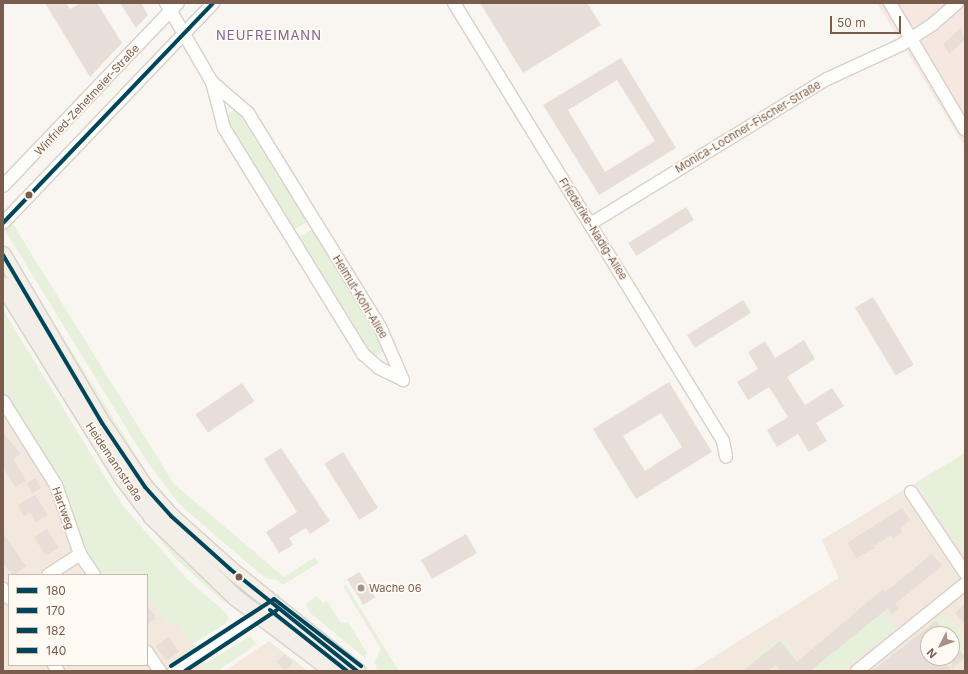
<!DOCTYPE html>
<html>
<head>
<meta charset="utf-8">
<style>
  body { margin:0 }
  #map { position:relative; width:968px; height:674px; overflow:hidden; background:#f9f5f0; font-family:Inter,sans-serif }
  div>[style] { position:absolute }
  .residential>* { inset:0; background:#f2e8de }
  .commercial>* { inset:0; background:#f6e8e1 }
  .green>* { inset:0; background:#e7f0db }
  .building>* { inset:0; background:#e6ded7; transform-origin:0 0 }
  .roads { filter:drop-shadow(1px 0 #d7d1cb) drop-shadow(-1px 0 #d7d1cb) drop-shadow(0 1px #d7d1cb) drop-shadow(0 -1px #d7d1cb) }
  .minor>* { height:12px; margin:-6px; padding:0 6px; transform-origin:6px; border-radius:6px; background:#fefefd }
  .major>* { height:16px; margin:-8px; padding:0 8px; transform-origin:8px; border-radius:8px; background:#f3eee8 }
  .bus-1>* { height:4px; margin:-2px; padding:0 2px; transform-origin:2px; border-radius:2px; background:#00465a }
  .bus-2>* { height:4px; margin:-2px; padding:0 2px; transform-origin:2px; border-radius:2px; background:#00465a }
  .bus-3>* { height:4px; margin:-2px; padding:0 2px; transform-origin:2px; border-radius:2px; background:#00465a }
  .bus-4>* { height:4px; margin:-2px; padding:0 2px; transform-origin:2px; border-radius:2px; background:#00465a }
  .dots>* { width:11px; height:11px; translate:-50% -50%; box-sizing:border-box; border:2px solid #fffaf3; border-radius:50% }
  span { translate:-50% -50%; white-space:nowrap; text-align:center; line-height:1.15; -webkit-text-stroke:3.5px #fffaf3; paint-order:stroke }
  .street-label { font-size:11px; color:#7a5c4d }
  .poi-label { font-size:11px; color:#7a5c4d }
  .left { translate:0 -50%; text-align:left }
  .quarter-label { font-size:13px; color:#846695; letter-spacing:1px }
  .frame { position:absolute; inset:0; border:4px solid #7a5c4d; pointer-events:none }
  .legend { position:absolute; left:8px; top:574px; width:140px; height:92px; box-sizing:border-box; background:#fffaf3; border:1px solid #cabbb1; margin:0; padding:5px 7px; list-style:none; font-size:12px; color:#7a5c4d }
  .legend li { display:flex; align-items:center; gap:8px; height:20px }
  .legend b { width:20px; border:1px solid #cabbb1 }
  .north { position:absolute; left:920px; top:626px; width:40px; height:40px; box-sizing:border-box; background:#fffaf3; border:1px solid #cabbb1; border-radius:50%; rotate:228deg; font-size:11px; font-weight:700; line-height:16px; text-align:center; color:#7a5c4d }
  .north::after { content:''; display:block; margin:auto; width:14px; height:18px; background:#a69286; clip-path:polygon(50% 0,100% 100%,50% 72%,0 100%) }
  .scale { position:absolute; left:830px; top:16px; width:71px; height:18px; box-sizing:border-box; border:2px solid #7a5c4d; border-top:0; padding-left:5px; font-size:12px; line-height:14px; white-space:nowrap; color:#7a5c4d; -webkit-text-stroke:3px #fffaf3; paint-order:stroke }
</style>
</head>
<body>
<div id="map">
  <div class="residential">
    <div style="clip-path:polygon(3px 410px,52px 487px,70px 546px,88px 575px,9px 575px,9px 665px,147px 665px,148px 595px,169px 626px,177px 621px,210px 671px,3px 671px)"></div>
    <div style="clip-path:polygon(evenodd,915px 483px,965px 554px,965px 671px,691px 671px,839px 578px,822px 540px,915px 483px,928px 634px,952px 634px,952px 658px,928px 658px,928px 634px)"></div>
    <div style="clip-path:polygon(269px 641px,308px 671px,225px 671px)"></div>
  </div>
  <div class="commercial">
    <div style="clip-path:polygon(877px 3px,965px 3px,965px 147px)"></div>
  </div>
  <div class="green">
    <div style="clip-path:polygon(236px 109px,307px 222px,294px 230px,229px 125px,225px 116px)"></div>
    <div style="clip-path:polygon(3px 208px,174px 484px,284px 577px,315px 557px,318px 563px,283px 585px,277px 580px,265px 578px,179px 504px,146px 460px,3px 227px)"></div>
    <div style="clip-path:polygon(312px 229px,384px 346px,383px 351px,374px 357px,299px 237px)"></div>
    <div style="clip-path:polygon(3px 245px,6px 245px,149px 476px,201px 537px,142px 474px)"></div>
    <div style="clip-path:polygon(3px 294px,178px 556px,228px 601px,225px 603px,176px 559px,131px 505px,3px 300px)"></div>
    <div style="clip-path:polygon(3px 310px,123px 506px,187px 579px,226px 613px,229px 618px,225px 624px,192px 644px,177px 621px,169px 626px,147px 596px,147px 575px,100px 575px,86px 554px,55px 475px,3px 392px)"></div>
    <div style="clip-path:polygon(965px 453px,965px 554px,915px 483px)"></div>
    <div style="clip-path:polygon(346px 585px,399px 671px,377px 671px,375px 661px,381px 649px,343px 586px)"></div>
    <div style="clip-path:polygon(317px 596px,323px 603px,327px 601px,341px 623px,348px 622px,367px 653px,365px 658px,310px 613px,306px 603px)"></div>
    <div style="clip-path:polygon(872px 599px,896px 628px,840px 671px,810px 671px,877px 617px,859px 608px)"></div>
    <div style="clip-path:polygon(943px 613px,965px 634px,965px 657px,952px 641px,952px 634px,946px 634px,936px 621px,934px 622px)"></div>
    <div style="clip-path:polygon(250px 636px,256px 644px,250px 649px,217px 671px,207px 671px,203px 665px)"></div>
    <div style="clip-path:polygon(778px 639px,785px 641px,796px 653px,793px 656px,780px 641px,754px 663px,752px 659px)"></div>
  </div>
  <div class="building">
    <div style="clip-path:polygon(45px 3px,66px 3px,70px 9px,81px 3px,97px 3px,122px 43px,90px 77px)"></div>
    <div style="clip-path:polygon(120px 3px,141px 3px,148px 15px,136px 28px)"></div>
    <div style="clip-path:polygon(480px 3px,587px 3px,601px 25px,523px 73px)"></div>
    <div style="clip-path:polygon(961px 28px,965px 40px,949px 54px,943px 44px)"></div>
    <div style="clip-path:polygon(evenodd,621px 58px,676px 148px,599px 195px,543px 105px,621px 58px,617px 80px,655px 141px,605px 172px,568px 110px,617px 80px)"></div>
    <div style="left:686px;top:207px;width:15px;height:68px;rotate:58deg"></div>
    <div style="left:873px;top:297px;width:79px;height:21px;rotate:59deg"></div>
    <div style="left:743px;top:300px;width:15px;height:66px;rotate:58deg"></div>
    <div style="clip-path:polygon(804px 340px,815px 359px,787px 377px,805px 405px,832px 388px,844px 406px,816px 423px,827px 441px,809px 452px,798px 434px,777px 447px,767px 430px,788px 417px,769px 387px,748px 400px,737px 382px,758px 369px,748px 352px,765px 341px,775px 358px)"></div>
    <div style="clip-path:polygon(evenodd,669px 382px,712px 452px,636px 499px,593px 429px,669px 382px,661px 413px,682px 447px,645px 471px,623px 436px,661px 413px)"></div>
    <div style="left:242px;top:383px;width:22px;height:56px;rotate:56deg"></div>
    <div style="clip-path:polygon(3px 433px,21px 454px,13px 459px,26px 481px,15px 487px,3px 467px)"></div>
    <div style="clip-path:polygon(281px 448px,330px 521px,310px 534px,306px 528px,289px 538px,293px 545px,279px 553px,266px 532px,297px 512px,264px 459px)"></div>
    <div style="left:343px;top:452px;width:66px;height:22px;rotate:58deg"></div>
    <div style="left:35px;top:478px;width:12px;height:10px;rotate:59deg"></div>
    <div style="clip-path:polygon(35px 495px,48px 515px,36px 522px,30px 512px,24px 516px,18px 505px)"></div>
    <div style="clip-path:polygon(902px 508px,910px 520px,900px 529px,902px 532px,893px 538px,891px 535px,874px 546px,875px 548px,856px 558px,847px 543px)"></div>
    <div style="left:47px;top:529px;width:22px;height:15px;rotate:58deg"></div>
    <div style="clip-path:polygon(3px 533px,26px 566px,13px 575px,3px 564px)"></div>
    <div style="left:466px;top:534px;width:22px;height:52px;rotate:60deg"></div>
    <div style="clip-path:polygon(932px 554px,942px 566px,895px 604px,899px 608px,892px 614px,888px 608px,810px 671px,781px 671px,776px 665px,768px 671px,743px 671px,780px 641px,797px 662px,883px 589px,885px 592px)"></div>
    <div style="left:359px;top:572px;width:30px;height:14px;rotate:57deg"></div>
    <div style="clip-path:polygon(965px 604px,965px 624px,955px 613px)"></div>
    <div style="clip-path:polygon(147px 605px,156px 618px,147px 624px)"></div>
    <div style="clip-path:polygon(936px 621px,946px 634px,928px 634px,928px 658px,941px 658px,952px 671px,872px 671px)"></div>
    <div style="left:169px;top:637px;width:18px;height:16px;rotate:56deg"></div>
    <div style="clip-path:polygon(952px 641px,965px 657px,952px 669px)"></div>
    <div style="left:284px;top:654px;width:12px;height:11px;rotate:42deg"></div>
  </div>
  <div class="roads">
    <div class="minor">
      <div style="left:166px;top:3px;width:91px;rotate:59.8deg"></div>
      <div style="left:212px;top:82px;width:48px;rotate:40.7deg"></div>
      <div style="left:248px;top:113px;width:251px;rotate:58.3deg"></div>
      <div style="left:380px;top:327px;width:58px;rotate:66.5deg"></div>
      <div style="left:454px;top:3px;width:514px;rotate:58.44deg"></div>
      <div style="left:723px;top:441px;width:16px;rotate:79deg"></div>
      <div style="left:890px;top:3px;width:147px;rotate:59.4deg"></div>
      <div style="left:212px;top:82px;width:48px;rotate:75.4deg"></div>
      <div style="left:224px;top:128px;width:265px;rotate:58.4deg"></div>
      <div style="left:363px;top:354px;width:21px;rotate:41deg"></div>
      <div style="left:379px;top:368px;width:25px;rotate:26deg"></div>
      <div style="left:3px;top:186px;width:253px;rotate:-46.3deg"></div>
      <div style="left:3px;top:223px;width:304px;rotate:-46.3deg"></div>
      <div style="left:590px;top:224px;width:278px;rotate:-31.5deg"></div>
      <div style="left:827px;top:79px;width:81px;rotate:-24.7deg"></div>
      <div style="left:901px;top:45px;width:38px;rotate:-33deg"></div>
      <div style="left:933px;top:24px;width:32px;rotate:-41deg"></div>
      <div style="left:3px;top:401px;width:99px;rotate:57.8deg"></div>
      <div style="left:56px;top:485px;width:73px;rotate:70.8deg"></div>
      <div style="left:80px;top:554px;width:25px;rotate:56deg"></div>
      <div style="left:911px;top:492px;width:97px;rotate:56.3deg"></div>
      <div style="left:48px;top:575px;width:38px;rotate:-33deg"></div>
      <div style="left:3px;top:589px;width:11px;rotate:56deg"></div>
      <div style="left:147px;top:652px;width:23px;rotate:56deg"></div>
      <div style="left:54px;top:665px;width:7px;rotate:56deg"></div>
      <div style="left:174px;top:671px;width:120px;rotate:-33.4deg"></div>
      <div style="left:857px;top:671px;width:139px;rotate:-38.9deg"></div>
    </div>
    <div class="major">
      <div style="left:3px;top:255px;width:195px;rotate:59.5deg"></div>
      <div style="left:102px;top:423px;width:77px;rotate:56.1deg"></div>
      <div style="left:145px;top:487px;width:39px;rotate:48deg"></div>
      <div style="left:171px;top:516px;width:79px;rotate:41.9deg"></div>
      <div style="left:230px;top:569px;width:163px;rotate:38.8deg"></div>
      <div style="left:3px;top:285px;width:229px;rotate:58.2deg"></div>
      <div style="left:124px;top:480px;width:48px;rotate:52.7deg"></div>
      <div style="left:153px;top:518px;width:115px;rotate:43.9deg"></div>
      <div style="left:236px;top:598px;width:121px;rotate:37deg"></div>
    </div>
  </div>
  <div class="bus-1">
    <div style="left:3px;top:255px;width:195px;rotate:59.5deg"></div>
    <div style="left:102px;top:423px;width:77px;rotate:56.1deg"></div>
    <div style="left:145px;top:487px;width:39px;rotate:48deg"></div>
    <div style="left:171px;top:516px;width:79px;rotate:41.9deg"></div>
    <div style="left:230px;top:569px;width:163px;rotate:38.8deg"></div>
  </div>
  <div class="bus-2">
    <div style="left:270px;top:610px;width:98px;rotate:38.4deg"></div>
    <div style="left:185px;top:671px;width:110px;rotate:-33.5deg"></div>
  </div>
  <div class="bus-3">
    <div style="left:3px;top:223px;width:304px;rotate:-46.3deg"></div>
  </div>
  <div class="bus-4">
    <div style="left:171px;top:666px;width:123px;rotate:-33deg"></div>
    <div style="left:274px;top:599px;width:110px;rotate:37.6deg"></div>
  </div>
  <div class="dots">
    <div style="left:29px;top:195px;background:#7a5c4d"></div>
    <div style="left:239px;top:577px;background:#7a5c4d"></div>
    <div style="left:361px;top:588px;background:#a69286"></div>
  </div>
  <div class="street-label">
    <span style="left:87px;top:100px;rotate:-47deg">Winfried-Zehetmeier-Straße</span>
    <span style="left:748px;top:127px;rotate:-31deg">Monica-Lochner-Fischer-Straße</span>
    <span style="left:593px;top:229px;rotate:58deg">Friederike-Nadig-Allee</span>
    <span style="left:360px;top:297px;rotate:59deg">Helmut-Kohl-Allee</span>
    <span style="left:114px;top:462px;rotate:56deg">Heidemannstraße</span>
    <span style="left:63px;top:508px;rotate:70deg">Hartweg</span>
  </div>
  <div class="poi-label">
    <span class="left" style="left:369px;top:588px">Wache 06</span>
  </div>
  <div class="quarter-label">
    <span style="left:269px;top:35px">NEUFREIMANN</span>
  </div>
  <div class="frame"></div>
  <ul class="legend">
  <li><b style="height:5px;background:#00465a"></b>180</li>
  <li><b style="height:5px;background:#00465a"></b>170</li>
  <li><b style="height:5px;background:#00465a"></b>182</li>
  <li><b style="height:5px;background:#00465a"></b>140</li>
  </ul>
  <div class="north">N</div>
  <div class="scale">50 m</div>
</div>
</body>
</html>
